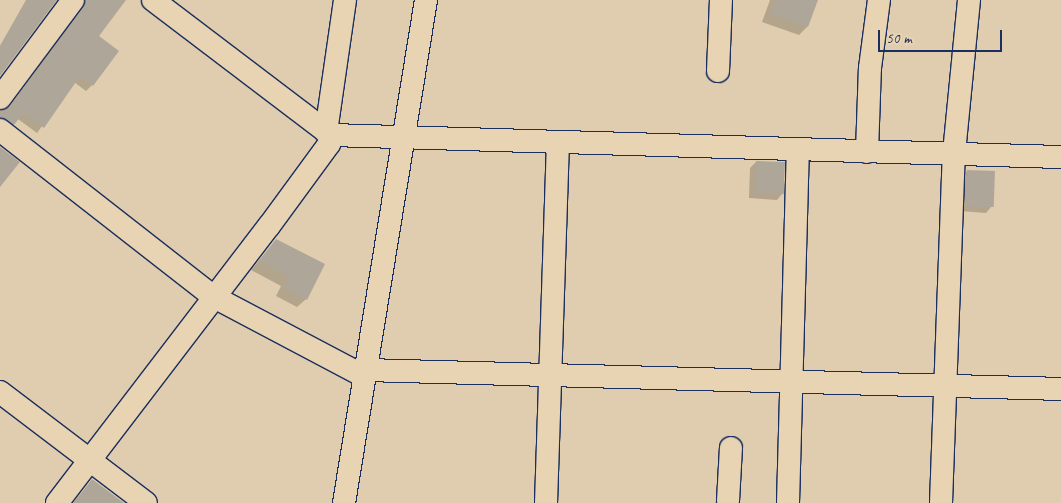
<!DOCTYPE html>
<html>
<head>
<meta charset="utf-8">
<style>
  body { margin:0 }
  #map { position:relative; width:1061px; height:503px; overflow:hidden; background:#e0cdaf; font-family:Caveat,sans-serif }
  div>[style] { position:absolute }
  .shadow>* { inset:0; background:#0003 }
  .building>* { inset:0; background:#afa69a; transform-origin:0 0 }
  .roads { filter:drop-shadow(1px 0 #1b2f5e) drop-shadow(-1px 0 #1b2f5e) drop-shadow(0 1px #1b2f5e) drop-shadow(0 -1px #1b2f5e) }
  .minor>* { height:22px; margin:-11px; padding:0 11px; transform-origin:11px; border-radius:11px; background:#e8d4b2 }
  span { translate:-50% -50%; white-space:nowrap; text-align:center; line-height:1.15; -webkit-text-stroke:4px #e8d4b2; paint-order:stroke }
  .scale { position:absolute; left:878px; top:30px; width:124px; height:22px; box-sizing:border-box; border:2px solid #1b2f5e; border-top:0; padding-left:6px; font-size:15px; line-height:18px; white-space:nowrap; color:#1b2f5e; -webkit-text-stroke:4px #e8d4b2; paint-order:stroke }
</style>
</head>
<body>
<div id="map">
  <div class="shadow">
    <div style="clip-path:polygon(26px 0,55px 0,0 74px,0 46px)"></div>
    <div style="clip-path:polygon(78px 0,125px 0,98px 37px,92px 85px,86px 91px,74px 82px,37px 133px,18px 119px,8px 130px,0 125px,0 109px,9px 107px,78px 15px)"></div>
    <div style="clip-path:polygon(770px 0,816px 0,807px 27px,799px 35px,762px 22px)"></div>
    <div style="clip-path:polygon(756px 162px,783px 163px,782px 194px,777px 200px,749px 198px,750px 168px)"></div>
    <div style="clip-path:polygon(967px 171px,991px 207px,986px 213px,960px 211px,961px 177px)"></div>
    <div style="clip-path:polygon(276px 240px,306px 299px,297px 307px,276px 296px,281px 286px,251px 270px)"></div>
    <div style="clip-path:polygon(92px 480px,120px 503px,73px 503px)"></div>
  </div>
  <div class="building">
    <div style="clip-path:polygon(27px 0,57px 0,0 76px,0 46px)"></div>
    <div style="clip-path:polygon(86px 0,126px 0,99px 36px,119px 51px,93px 86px,80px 76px,44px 128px,23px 113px,14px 125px,0 117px,0 111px,11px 106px)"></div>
    <div style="clip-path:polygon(775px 0,818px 0,808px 27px,770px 14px)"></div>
    <div style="clip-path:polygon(0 147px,20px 162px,0 187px)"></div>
    <div style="left:756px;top:161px;width:29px;height:32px;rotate:2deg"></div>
    <div style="left:967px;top:170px;width:28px;height:36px;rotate:2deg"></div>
    <div style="clip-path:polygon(276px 239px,325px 264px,307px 300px,283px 287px,289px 277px,259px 261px)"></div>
    <div style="clip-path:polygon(92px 479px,124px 503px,74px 503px)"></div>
  </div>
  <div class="roads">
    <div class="minor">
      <div style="left:153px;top:0;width:223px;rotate:37.2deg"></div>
      <div style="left:331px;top:135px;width:730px;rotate:1.73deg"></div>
      <div style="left:718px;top:71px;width:71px;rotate:-87.6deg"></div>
      <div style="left:0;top:98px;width:122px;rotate:-53.3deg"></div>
      <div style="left:0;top:130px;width:271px;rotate:38deg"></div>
      <div style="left:214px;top:297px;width:170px;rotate:27.8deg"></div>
      <div style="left:326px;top:132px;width:133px;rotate:-81.8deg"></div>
      <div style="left:867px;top:152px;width:84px;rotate:-88deg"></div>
      <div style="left:870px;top:68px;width:69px;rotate:-82.5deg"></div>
      <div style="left:365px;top:370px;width:696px;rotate:1.56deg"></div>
      <div style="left:0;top:392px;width:183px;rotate:37.2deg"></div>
      <div style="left:728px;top:501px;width:53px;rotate:-86.8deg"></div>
      <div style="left:57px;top:503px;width:349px;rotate:-52.6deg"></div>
      <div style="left:269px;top:226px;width:102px;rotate:-53.8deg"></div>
      <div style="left:329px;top:144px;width:9px;rotate:-77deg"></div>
      <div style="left:344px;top:503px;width:510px;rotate:-80.74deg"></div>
      <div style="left:546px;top:503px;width:361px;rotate:-88.1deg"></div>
      <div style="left:788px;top:503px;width:353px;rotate:-88.4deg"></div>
      <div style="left:941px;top:503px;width:350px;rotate:-87.9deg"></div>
      <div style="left:954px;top:153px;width:154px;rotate:-84.4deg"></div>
    </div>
  </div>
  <div class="scale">50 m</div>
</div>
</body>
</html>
